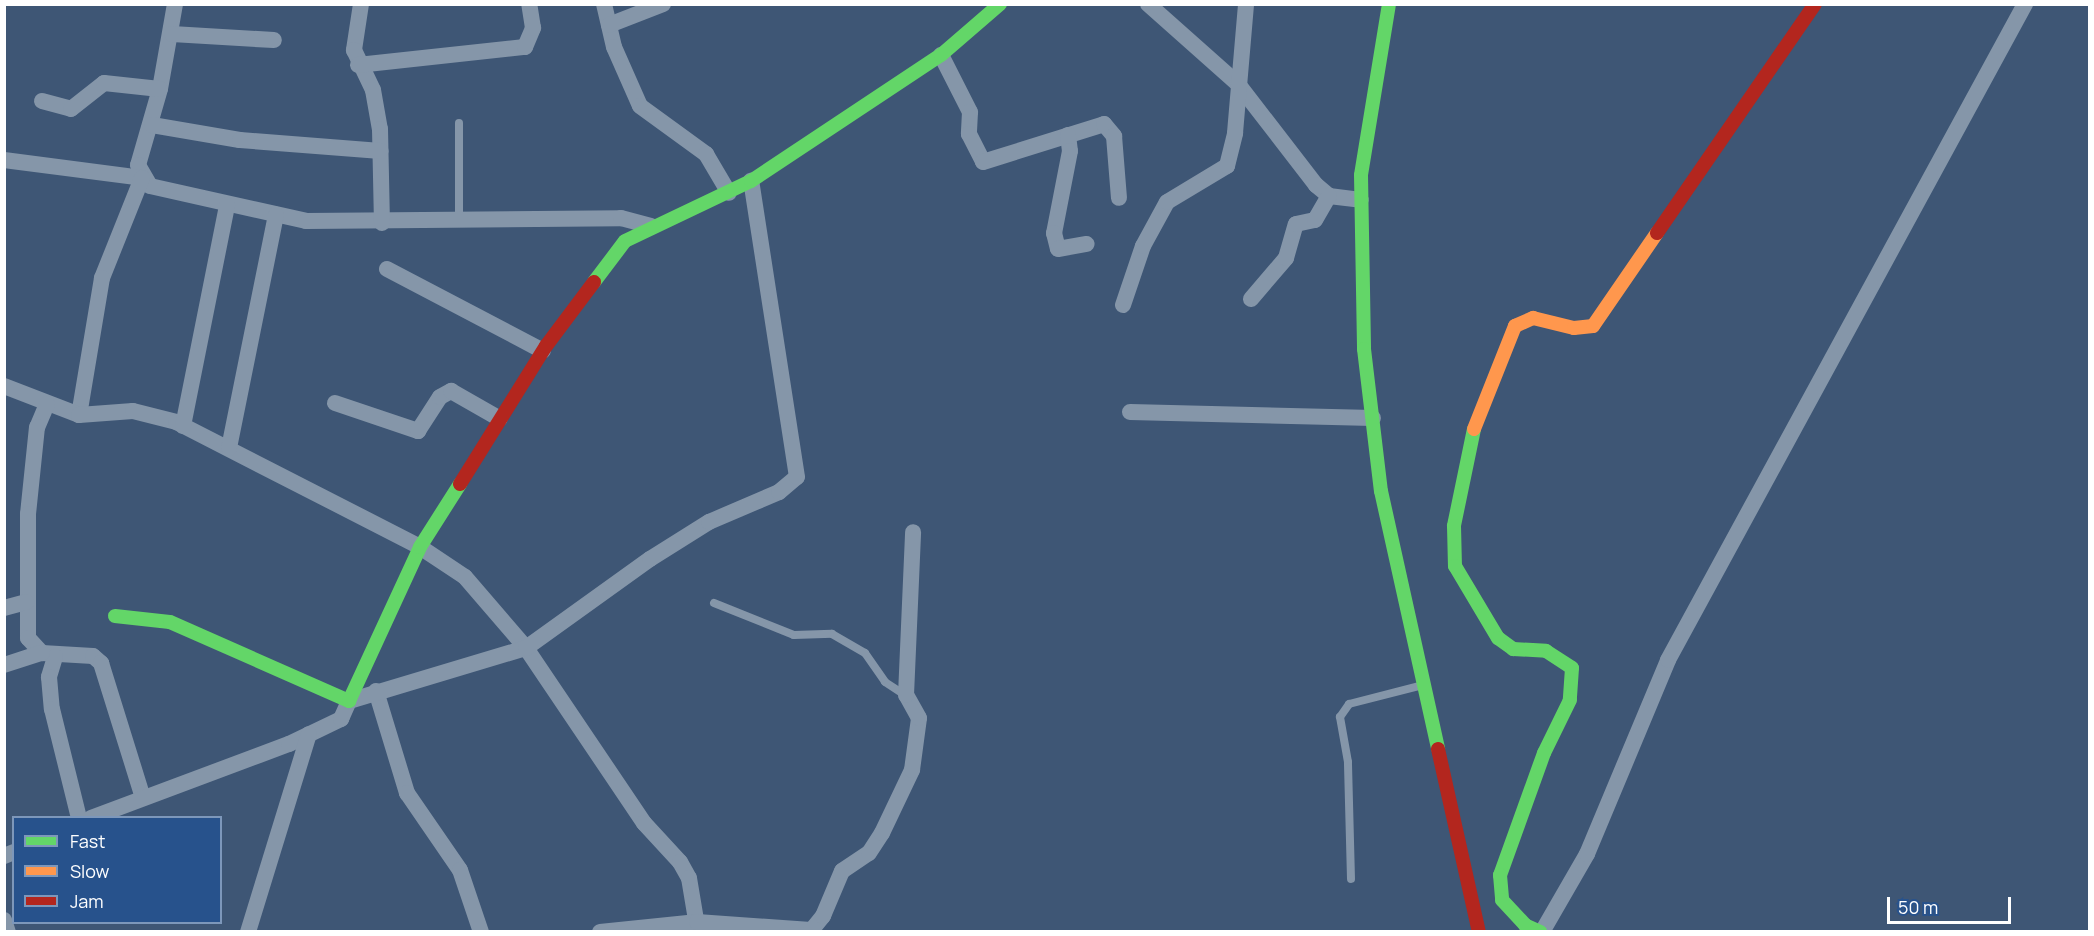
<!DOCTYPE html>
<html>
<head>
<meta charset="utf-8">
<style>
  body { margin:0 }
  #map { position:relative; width:2094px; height:936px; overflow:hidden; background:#3e5675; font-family:Manrope,sans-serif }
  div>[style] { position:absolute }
  .lane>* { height:8px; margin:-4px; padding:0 4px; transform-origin:4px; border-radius:4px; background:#8596a9 }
  .street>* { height:16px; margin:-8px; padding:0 8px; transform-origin:8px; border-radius:8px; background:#8596a9 }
  .fast>* { height:14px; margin:-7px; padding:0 7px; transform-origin:7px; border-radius:7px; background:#63d668 }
  .slow>* { height:14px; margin:-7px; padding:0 7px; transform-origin:7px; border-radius:7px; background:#ff974d }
  .jam>* { height:14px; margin:-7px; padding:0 7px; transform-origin:7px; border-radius:7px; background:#b3261e }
  span { translate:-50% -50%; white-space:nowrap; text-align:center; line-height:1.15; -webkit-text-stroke:4.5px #27528c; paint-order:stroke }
  .frame { position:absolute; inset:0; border:6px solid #fff; pointer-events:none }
  .legend { position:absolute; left:12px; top:816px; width:210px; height:108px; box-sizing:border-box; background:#27528c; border:2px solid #7d97ba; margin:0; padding:8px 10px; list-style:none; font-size:18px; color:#fff }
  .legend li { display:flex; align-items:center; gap:12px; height:30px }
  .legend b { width:30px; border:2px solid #7d97ba }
  .scale { position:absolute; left:1887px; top:897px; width:124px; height:27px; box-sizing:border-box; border:3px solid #fff; border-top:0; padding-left:8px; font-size:18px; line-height:21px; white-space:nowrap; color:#fff; -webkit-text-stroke:4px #27528c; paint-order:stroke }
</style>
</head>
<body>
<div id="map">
  <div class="lane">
    <div style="left:459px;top:123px;width:97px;rotate:90deg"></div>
    <div style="left:714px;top:603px;width:86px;rotate:21.8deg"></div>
    <div style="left:794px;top:635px;width:38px;rotate:-2deg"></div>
    <div style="left:832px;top:634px;width:38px;rotate:30deg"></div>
    <div style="left:865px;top:653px;width:35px;rotate:55deg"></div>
    <div style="left:885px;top:682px;width:24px;rotate:33deg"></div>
    <div style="left:1351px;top:879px;width:117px;rotate:-91.5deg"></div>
    <div style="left:1348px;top:762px;width:46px;rotate:-100.1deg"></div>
    <div style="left:1340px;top:717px;width:16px;rotate:-55deg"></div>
    <div style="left:1349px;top:704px;width:76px;rotate:-14.4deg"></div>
  </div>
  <div class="street">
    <div style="left:175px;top:4px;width:86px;rotate:100deg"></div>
    <div style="left:160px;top:89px;width:79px;rotate:106.1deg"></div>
    <div style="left:138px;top:165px;width:24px;rotate:60deg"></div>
    <div style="left:150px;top:186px;width:160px;rotate:12.6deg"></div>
    <div style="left:306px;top:221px;width:315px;rotate:-0.5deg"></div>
    <div style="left:621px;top:218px;width:31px;rotate:15deg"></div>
    <div style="left:361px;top:4px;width:47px;rotate:98.7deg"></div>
    <div style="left:354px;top:50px;width:44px;rotate:64.6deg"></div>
    <div style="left:373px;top:90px;width:40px;rotate:80deg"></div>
    <div style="left:380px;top:129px;width:94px;rotate:88.8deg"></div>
    <div style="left:604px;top:4px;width:44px;rotate:76.9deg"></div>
    <div style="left:614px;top:47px;width:64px;rotate:66.2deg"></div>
    <div style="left:640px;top:106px;width:82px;rotate:36deg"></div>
    <div style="left:706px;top:154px;width:45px;rotate:59.5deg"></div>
    <div style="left:1148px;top:4px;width:120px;rotate:41.6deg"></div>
    <div style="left:1238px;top:84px;width:128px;rotate:52.3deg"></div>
    <div style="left:1316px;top:185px;width:17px;rotate:40deg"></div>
    <div style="left:1329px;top:196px;width:32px;rotate:7deg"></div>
    <div style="left:609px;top:25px;width:58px;rotate:-21.3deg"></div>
    <div style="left:172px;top:34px;width:102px;rotate:3.4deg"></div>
    <div style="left:941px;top:55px;width:64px;rotate:63deg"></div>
    <div style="left:970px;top:112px;width:22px;rotate:93deg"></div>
    <div style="left:969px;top:134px;width:31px;rotate:63deg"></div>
    <div style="left:983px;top:162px;width:127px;rotate:-17.4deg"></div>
    <div style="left:1104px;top:124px;width:16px;rotate:50deg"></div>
    <div style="left:1114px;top:136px;width:62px;rotate:85.4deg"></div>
    <div style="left:358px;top:65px;width:168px;rotate:-6.2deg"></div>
    <div style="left:525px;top:47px;width:21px;rotate:-67deg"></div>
    <div style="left:533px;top:28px;width:24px;rotate:-99deg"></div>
    <div style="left:42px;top:101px;width:30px;rotate:15deg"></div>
    <div style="left:71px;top:109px;width:42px;rotate:-38.2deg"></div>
    <div style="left:104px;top:83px;width:56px;rotate:6.1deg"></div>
    <div style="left:152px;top:125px;width:89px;rotate:9.7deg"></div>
    <div style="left:240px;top:140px;width:141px;rotate:4.5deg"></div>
    <div style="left:1068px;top:135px;width:16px;rotate:83deg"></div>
    <div style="left:1070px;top:151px;width:84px;rotate:101deg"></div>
    <div style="left:1054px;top:233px;width:16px;rotate:76deg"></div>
    <div style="left:1058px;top:249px;width:29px;rotate:-10deg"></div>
    <div style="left:4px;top:160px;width:139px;rotate:7.4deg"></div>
    <div style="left:142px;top:178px;width:108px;rotate:111.8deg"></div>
    <div style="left:102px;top:278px;width:139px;rotate:99.5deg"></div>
    <div style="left:387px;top:269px;width:176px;rotate:27.7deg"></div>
    <div style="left:1251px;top:299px;width:54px;rotate:-49.5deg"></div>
    <div style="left:1286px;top:258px;width:35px;rotate:-74deg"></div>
    <div style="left:1296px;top:224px;width:19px;rotate:-12deg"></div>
    <div style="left:1315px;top:220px;width:28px;rotate:-60deg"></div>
    <div style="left:1123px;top:305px;width:62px;rotate:-71.3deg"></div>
    <div style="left:1143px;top:246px;width:50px;rotate:-61.4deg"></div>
    <div style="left:1167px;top:202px;width:70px;rotate:-31deg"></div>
    <div style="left:1227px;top:166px;width:34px;rotate:-76deg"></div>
    <div style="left:1235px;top:133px;width:129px;rotate:-85.1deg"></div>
    <div style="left:4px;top:386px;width:80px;rotate:21.1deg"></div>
    <div style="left:79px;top:415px;width:54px;rotate:-4.2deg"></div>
    <div style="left:133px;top:411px;width:44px;rotate:14.3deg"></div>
    <div style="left:176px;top:422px;width:274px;rotate:27.1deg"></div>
    <div style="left:420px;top:547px;width:54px;rotate:33.7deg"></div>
    <div style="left:465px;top:577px;width:94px;rotate:49.3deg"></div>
    <div style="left:526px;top:648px;width:211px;rotate:56deg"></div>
    <div style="left:644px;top:823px;width:53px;rotate:47.3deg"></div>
    <div style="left:680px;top:862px;width:18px;rotate:61deg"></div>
    <div style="left:689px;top:878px;width:55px;rotate:80.5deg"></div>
    <div style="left:335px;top:403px;width:88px;rotate:18.6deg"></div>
    <div style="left:418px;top:431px;width:40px;rotate:-57.1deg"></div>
    <div style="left:440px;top:397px;width:13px;rotate:-29deg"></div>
    <div style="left:451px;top:391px;width:56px;rotate:29.7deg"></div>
    <div style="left:47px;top:404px;width:25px;rotate:113deg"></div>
    <div style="left:37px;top:427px;width:87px;rotate:95.9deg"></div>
    <div style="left:28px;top:514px;width:124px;rotate:90deg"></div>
    <div style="left:28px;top:638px;width:21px;rotate:47deg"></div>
    <div style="left:42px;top:653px;width:51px;rotate:3.4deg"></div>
    <div style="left:93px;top:656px;width:11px;rotate:41deg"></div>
    <div style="left:101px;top:663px;width:138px;rotate:72.7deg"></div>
    <div style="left:1130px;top:412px;width:243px;rotate:1.4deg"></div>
    <div style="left:183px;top:426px;width:225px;rotate:-78.7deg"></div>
    <div style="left:229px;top:448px;width:238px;rotate:-78.6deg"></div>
    <div style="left:4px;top:608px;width:23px;rotate:-15deg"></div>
    <div style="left:55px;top:657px;width:21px;rotate:107deg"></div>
    <div style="left:49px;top:677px;width:32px;rotate:85deg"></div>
    <div style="left:52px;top:709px;width:112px;rotate:76.1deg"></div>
    <div style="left:4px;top:665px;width:40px;rotate:-18deg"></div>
    <div style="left:376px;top:691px;width:107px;rotate:73.1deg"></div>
    <div style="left:407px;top:793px;width:93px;rotate:55.5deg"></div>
    <div style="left:460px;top:870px;width:65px;rotate:71.3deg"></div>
    <div style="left:91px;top:818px;width:211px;rotate:-20.5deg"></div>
    <div style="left:289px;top:744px;width:58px;rotate:-25.7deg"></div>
    <div style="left:341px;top:719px;width:20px;rotate:-66deg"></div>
    <div style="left:349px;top:701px;width:185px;rotate:-16.7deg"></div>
    <div style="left:526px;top:648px;width:153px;rotate:-35.7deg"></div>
    <div style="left:650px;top:559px;width:70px;rotate:-32.1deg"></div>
    <div style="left:709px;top:522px;width:76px;rotate:-23.2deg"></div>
    <div style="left:779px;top:492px;width:23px;rotate:-40deg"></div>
    <div style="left:797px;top:477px;width:300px;rotate:-98.8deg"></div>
    <div style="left:4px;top:856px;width:11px;rotate:-22deg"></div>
    <div style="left:4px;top:920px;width:13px;rotate:72deg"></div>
    <div style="left:248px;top:932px;width:207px;rotate:-72.9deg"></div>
    <div style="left:600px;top:932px;width:98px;rotate:-5.9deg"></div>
    <div style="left:697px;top:922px;width:114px;rotate:4deg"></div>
    <div style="left:810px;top:932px;width:21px;rotate:-51deg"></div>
    <div style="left:823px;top:916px;width:49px;rotate:-67.1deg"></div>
    <div style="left:842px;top:871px;width:32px;rotate:-34deg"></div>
    <div style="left:869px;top:853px;width:24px;rotate:-57deg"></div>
    <div style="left:882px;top:833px;width:70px;rotate:-64.5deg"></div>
    <div style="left:912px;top:770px;width:52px;rotate:-82.3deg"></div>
    <div style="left:919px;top:718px;width:26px;rotate:-119deg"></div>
    <div style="left:906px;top:695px;width:163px;rotate:-87.5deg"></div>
    <div style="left:1542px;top:932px;width:90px;rotate:-60deg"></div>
    <div style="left:1587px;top:854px;width:210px;rotate:-67.3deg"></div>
    <div style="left:1668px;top:660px;width:747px;rotate:-61.44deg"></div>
  </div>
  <div class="fast">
    <div style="left:1389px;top:4px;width:173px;rotate:99.3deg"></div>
    <div style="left:1361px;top:175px;width:174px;rotate:89deg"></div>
    <div style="left:1364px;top:349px;width:143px;rotate:83.2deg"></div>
    <div style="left:1381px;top:491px;width:264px;rotate:77.5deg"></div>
    <div style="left:594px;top:282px;width:51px;rotate:-52.9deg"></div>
    <div style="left:625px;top:241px;width:140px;rotate:-25.5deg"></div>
    <div style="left:751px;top:181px;width:228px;rotate:-33.6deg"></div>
    <div style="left:941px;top:55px;width:78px;rotate:-40.8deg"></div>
    <div style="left:1474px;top:429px;width:99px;rotate:101.7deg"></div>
    <div style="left:1454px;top:526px;width:40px;rotate:88.6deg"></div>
    <div style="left:1455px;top:566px;width:84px;rotate:59.2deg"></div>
    <div style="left:1498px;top:638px;width:19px;rotate:36deg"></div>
    <div style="left:1513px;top:649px;width:33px;rotate:3deg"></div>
    <div style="left:1546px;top:651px;width:31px;rotate:33deg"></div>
    <div style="left:1572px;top:668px;width:32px;rotate:94deg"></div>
    <div style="left:1570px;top:700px;width:59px;rotate:116.1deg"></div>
    <div style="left:1544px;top:753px;width:130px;rotate:109.8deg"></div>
    <div style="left:1500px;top:875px;width:25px;rotate:85deg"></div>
    <div style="left:1502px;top:900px;width:34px;rotate:47deg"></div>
    <div style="left:1525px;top:925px;width:17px;rotate:25deg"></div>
    <div style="left:115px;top:616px;width:55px;rotate:6.2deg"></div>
    <div style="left:170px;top:622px;width:196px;rotate:23.8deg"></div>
    <div style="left:349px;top:701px;width:170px;rotate:-65.2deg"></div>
    <div style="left:420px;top:547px;width:75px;rotate:-57.6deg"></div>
  </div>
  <div class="slow">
    <div style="left:1474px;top:429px;width:111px;rotate:-68.3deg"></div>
    <div style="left:1515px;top:326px;width:20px;rotate:-24deg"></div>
    <div style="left:1533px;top:318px;width:42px;rotate:13.7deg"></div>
    <div style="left:1574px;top:328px;width:19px;rotate:-6deg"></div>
    <div style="left:1593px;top:326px;width:113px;rotate:-55.5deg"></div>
  </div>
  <div class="jam">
    <div style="left:1657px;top:233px;width:278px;rotate:-55.4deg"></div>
    <div style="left:460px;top:484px;width:163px;rotate:-58.1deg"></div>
    <div style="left:546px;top:346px;width:80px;rotate:-53.1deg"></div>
    <div style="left:1438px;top:749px;width:188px;rotate:77.4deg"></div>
  </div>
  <div class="frame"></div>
  <ul class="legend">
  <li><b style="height:8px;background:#63d668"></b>Fast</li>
  <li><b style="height:8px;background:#ff974d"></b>Slow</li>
  <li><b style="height:8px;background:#b3261e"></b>Jam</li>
  </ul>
  <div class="scale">50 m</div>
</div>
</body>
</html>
